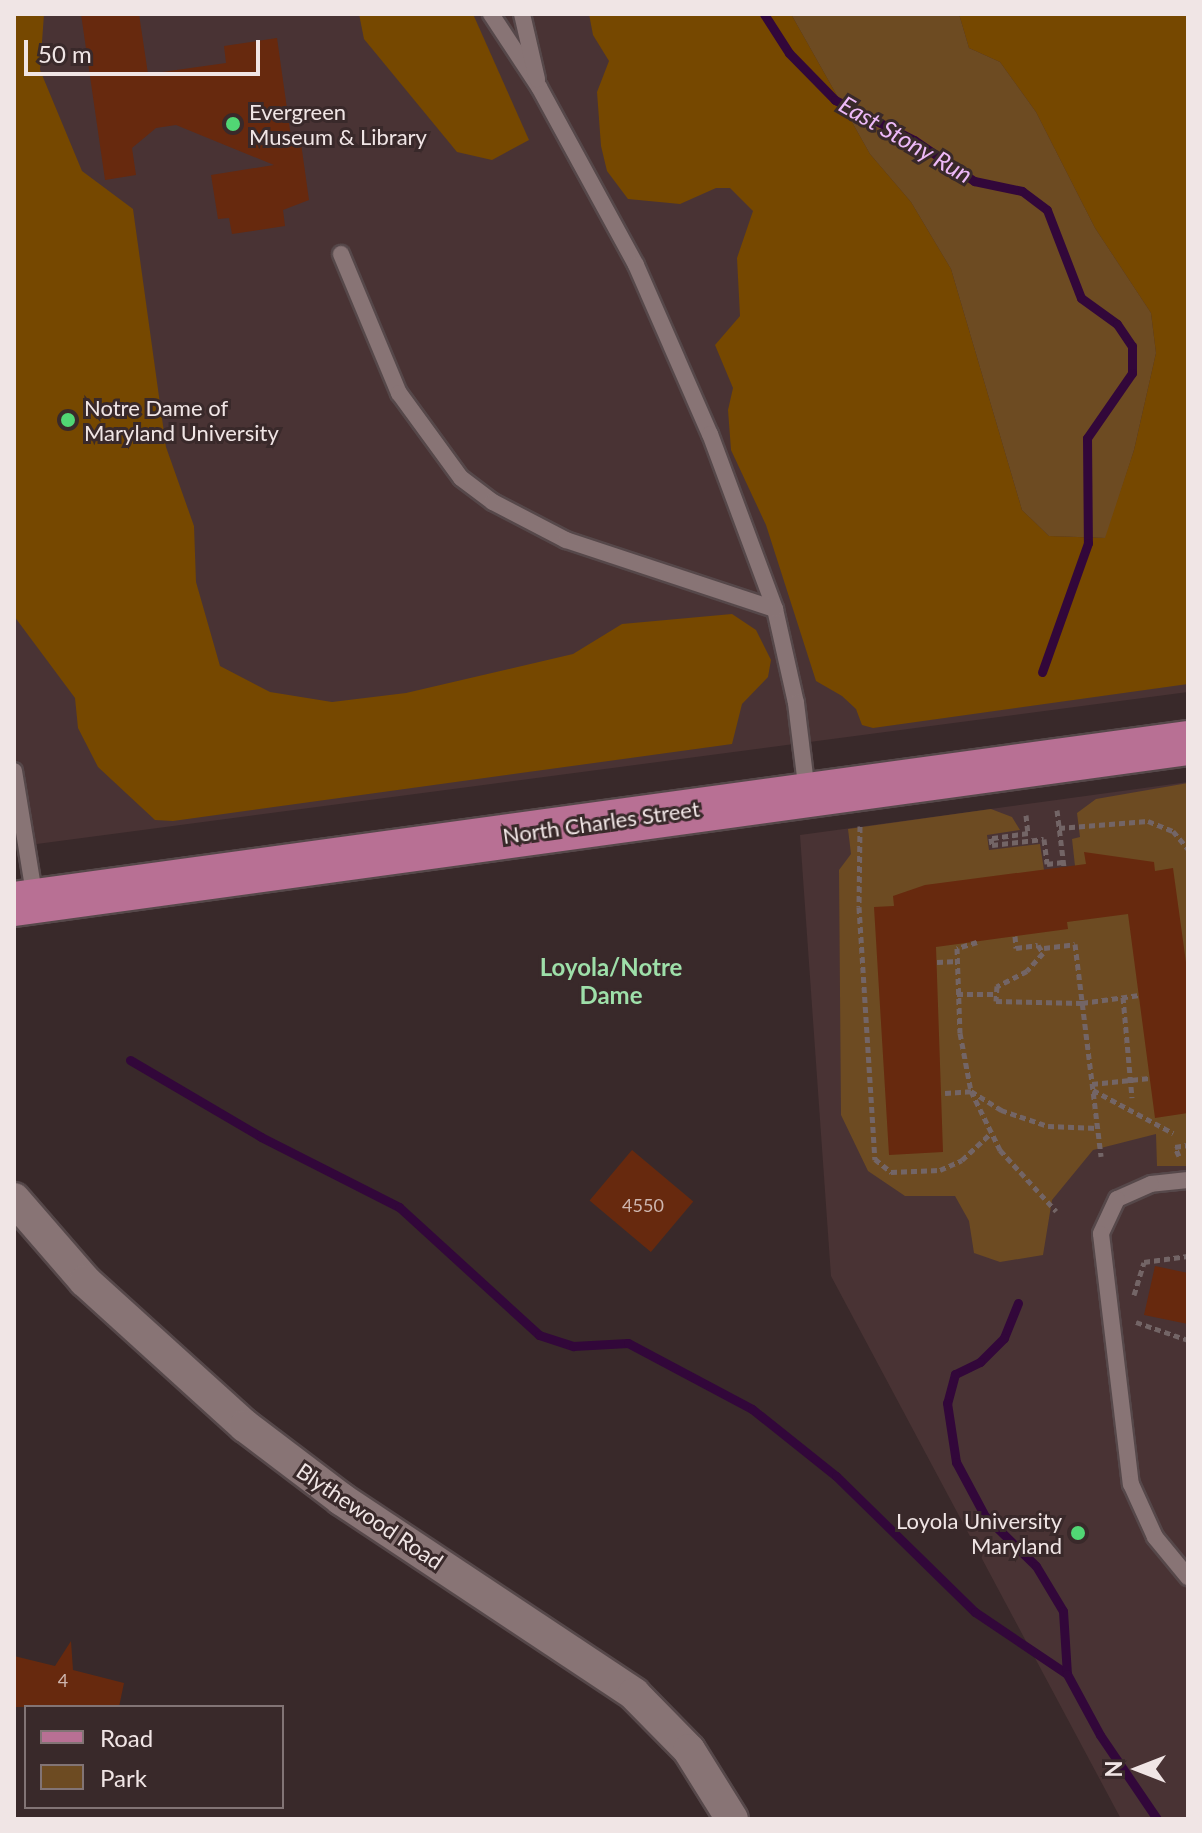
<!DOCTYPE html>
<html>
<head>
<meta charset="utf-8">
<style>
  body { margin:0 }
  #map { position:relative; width:1202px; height:1833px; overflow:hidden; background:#39292a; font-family:Lato,sans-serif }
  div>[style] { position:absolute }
  .built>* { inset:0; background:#493334 }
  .green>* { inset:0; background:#6d4b22 }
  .forest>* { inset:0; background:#764800 }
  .stream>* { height:9px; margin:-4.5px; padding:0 4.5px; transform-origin:4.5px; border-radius:4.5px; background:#32073a }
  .building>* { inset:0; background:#67290e; transform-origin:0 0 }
  .path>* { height:5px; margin-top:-2.5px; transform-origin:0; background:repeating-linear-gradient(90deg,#736566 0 6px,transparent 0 10px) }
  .roads { filter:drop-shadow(2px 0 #56484a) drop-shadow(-2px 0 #56484a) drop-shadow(0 2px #56484a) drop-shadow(0 -2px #56484a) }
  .lane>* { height:16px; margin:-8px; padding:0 8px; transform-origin:8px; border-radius:8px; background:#887475 }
  .street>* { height:32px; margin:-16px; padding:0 16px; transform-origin:16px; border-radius:16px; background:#887475 }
  .primary>* { height:44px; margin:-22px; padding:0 22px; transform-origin:22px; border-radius:22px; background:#b87094 }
  .dots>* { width:22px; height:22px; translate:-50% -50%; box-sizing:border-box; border:4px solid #39292a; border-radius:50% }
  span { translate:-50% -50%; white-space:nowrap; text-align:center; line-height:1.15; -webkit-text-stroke:6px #39292a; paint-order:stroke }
  .number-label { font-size:18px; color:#ceb6af }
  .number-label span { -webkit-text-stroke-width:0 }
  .poi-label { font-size:22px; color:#f0e5e5 }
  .left { translate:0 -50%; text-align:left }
  .right { translate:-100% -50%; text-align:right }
  .street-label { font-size:22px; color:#f0e5e5 }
  .water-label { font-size:24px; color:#edb9f8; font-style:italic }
  .neighbourhood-label { font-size:24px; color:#9edfa9; font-weight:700 }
  .frame { position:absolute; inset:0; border:16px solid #f0e5e5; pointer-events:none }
  .legend { position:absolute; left:24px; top:1705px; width:260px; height:104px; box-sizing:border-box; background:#39292a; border:2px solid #827475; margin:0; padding:10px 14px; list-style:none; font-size:24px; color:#f0e5e5 }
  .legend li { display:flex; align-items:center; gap:16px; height:40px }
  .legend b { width:40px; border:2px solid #827475 }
  .north { position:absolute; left:1098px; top:1729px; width:80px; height:80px; -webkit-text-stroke:6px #39292a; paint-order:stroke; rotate:270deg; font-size:22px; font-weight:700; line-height:32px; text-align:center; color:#f0e5e5 }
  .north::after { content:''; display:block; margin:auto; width:28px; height:36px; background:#f0e5e5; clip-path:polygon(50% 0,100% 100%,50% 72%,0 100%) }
  .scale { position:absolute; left:24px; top:40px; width:236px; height:36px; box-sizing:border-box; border:4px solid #f0e5e5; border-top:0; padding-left:10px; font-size:24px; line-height:28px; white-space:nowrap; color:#f0e5e5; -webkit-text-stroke:6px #39292a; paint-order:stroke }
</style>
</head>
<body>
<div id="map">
  <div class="built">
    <div style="clip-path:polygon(14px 14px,1188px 14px,1188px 692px,14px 847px)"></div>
    <div style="clip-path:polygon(1188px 782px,1188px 1819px,1121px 1819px,831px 1276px,800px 835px)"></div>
  </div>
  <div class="green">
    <div style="clip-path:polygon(791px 14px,959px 14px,969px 48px,1000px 62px,1036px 112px,1095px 228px,1151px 313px,1156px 353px,1134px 450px,1106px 538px,1049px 536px,1022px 510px,951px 269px,911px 202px,870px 154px)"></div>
    <div style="clip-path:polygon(1188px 783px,1188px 1166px,1157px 1166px,1156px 1134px,1093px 1150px,1052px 1200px,1043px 1255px,1000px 1262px,974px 1253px,969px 1221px,955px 1196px,905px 1196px,868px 1171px,841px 1115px,839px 870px,851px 854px,848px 829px,991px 809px,1012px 817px,1020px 830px,987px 835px,989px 850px,1040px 844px,1044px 870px,1075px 866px,1072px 839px,1080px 837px,1077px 813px,1096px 799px)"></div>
  </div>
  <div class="forest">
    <div style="clip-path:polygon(14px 14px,44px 14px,40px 70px,82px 171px,133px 209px,166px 447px,194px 526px,196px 582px,220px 666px,270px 692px,332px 702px,406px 693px,573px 654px,622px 624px,732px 614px,756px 630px,771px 660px,768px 677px,742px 704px,732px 744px,173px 821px,155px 820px,98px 767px,78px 728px,75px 698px,14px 616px)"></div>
    <div style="clip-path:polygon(359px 14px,473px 14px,529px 140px,492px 160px,457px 152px,364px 39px)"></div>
    <div style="clip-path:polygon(589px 14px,791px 14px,870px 154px,911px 202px,951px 269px,1022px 510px,1049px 536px,1105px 538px,1134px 450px,1156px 353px,1151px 313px,1095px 228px,1036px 112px,1000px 62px,969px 48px,959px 14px,1188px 14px,1188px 684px,873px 728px,862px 725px,856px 709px,842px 696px,816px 681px,766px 525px,731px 450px,728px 410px,733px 388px,715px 345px,740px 316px,737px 258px,753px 211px,730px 188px,716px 188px,680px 204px,628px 199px,607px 171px,601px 146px,597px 92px,609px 61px,593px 35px)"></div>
  </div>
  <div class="stream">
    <div style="left:764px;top:14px;width:46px;rotate:57.3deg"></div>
    <div style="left:789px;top:53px;width:66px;rotate:45.6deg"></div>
    <div style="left:835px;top:100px;width:89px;rotate:26.9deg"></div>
    <div style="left:914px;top:140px;width:73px;rotate:34.3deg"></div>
    <div style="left:974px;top:181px;width:49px;rotate:11.8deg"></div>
    <div style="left:1022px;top:191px;width:31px;rotate:37deg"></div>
    <div style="left:1047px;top:210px;width:94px;rotate:68.9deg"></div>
    <div style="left:1081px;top:298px;width:44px;rotate:35.8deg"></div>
    <div style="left:1117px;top:324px;width:27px;rotate:56deg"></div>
    <div style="left:1132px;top:346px;width:27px;rotate:90deg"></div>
    <div style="left:1132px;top:373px;width:79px;rotate:124.7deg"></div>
    <div style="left:1087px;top:438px;width:105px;rotate:89.5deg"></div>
    <div style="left:1088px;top:543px;width:137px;rotate:109.6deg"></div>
    <div style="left:130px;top:1060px;width:152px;rotate:30.4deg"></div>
    <div style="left:261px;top:1137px;width:155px;rotate:26.9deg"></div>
    <div style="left:399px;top:1207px;width:190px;rotate:42.4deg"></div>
    <div style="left:539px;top:1335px;width:36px;rotate:18deg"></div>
    <div style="left:573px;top:1346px;width:55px;rotate:-3.1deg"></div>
    <div style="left:628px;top:1343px;width:140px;rotate:28deg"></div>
    <div style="left:752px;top:1409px;width:107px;rotate:38.6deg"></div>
    <div style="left:836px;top:1476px;width:194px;rotate:44.4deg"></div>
    <div style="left:975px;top:1612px;width:111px;rotate:34deg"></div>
    <div style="left:1018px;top:1303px;width:38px;rotate:112deg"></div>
    <div style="left:1004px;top:1338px;width:34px;rotate:135deg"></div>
    <div style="left:980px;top:1362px;width:28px;rotate:154deg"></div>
    <div style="left:955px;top:1374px;width:30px;rotate:105deg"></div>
    <div style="left:947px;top:1403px;width:60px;rotate:81.3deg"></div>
    <div style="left:956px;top:1462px;width:61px;rotate:61.8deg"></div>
    <div style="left:985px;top:1516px;width:71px;rotate:44.4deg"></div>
    <div style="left:1036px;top:1566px;width:52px;rotate:59deg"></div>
    <div style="left:1063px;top:1611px;width:63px;rotate:86.4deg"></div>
    <div style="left:1067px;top:1674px;width:69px;rotate:61.6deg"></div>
    <div style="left:1100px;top:1735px;width:102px;rotate:55.8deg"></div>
  </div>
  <div class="building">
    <div style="clip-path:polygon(81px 14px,139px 14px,148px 74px,226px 63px,224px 46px,277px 38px,291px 137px,300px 136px,309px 200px,283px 210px,285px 226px,232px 234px,229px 218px,218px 219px,211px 175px,274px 165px,176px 125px,156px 128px,132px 148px,136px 175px,105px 180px)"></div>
    <div style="clip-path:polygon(1084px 852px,1154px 862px,1155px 871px,1173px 868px,1188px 977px,1188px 1113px,1155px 1118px,1128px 914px,1067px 922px,1068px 929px,936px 947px,943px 1152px,889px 1155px,874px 907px,894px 906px,893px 896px,925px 885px,1086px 864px)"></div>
    <div style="left:632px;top:1150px;width:80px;height:66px;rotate:40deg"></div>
    <div style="clip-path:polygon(1155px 1266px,1188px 1273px,1188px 1324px,1144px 1315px)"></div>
    <div style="clip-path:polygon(71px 1641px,73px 1670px,124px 1683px,119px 1707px,14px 1707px,14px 1656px,55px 1666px)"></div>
  </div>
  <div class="path">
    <div style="left:1057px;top:810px;width:57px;rotate:83deg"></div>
    <div style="left:1026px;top:815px;width:18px;rotate:84deg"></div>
    <div style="left:1028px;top:833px;width:37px;rotate:172deg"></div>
    <div style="left:991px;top:838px;width:7px;rotate:82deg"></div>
    <div style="left:992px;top:845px;width:52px;rotate:-6.6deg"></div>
    <div style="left:1044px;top:839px;width:25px;rotate:83deg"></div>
    <div style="left:1047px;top:864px;width:16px;rotate:-7deg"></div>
    <div style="left:860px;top:826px;width:81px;rotate:90.7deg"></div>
    <div style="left:859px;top:907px;width:253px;rotate:86.4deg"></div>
    <div style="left:875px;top:1159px;width:21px;rotate:39deg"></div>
    <div style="left:891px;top:1172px;width:49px;rotate:-2.3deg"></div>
    <div style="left:940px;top:1170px;width:24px;rotate:-24deg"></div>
    <div style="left:962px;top:1160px;width:38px;rotate:-43deg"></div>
    <div style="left:1059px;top:828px;width:89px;rotate:-4.5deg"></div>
    <div style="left:1148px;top:821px;width:27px;rotate:22deg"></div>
    <div style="left:1173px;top:831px;width:23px;rotate:50deg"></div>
    <div style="left:1015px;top:936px;width:12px;rotate:85deg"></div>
    <div style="left:1016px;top:948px;width:22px;rotate:-8deg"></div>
    <div style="left:1038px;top:945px;width:9px;rotate:58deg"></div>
    <div style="left:1043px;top:953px;width:24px;rotate:132deg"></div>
    <div style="left:1027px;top:971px;width:34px;rotate:153deg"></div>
    <div style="left:997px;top:986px;width:15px;rotate:94deg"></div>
    <div style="left:996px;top:1001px;width:86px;rotate:1.3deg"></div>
    <div style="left:1082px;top:1003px;width:58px;rotate:-8deg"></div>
    <div style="left:977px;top:942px;width:21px;rotate:163deg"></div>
    <div style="left:957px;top:948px;width:85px;rotate:88deg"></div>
    <div style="left:960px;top:1033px;width:59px;rotate:79.3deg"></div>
    <div style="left:971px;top:1091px;width:66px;rotate:63.8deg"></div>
    <div style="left:1000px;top:1150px;width:83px;rotate:47.4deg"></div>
    <div style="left:1044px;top:948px;width:31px;rotate:-7deg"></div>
    <div style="left:1075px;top:944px;width:214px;rotate:83deg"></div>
    <div style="left:937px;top:962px;width:21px;rotate:-3deg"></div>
    <div style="left:957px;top:994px;width:39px"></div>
    <div style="left:1123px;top:997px;width:101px;rotate:84.9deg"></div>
    <div style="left:1092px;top:1084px;width:58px;rotate:-5.9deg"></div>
    <div style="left:1093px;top:1090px;width:91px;rotate:28.3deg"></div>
    <div style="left:945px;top:1093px;width:26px;rotate:-4deg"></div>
    <div style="left:971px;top:1091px;width:36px;rotate:32deg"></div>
    <div style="left:1001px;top:1110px;width:50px;rotate:18.8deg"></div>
    <div style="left:1048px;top:1126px;width:50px;rotate:2.3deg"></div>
    <div style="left:1179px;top:1156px;width:10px;rotate:-114deg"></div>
    <div style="left:1175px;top:1147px;width:13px;rotate:-9deg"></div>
    <div style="left:1134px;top:1295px;width:34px;rotate:-73deg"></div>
    <div style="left:1144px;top:1262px;width:44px;rotate:-7.8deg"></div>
    <div style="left:1136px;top:1322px;width:55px;rotate:19.1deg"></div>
  </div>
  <div class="roads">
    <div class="lane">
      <div style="left:491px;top:14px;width:87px;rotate:56.7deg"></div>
      <div style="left:539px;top:87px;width:203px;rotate:61.4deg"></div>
      <div style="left:636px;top:265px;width:184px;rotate:66.4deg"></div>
      <div style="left:710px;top:434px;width:187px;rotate:69.6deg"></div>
      <div style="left:775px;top:609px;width:96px;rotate:77.4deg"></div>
      <div style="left:796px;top:703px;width:90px;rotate:83deg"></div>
      <div style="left:522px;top:14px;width:67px;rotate:77deg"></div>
      <div style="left:341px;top:254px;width:151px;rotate:67.4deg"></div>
      <div style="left:399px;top:393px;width:105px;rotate:53.9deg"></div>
      <div style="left:461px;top:478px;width:40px;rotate:37deg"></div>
      <div style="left:493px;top:502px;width:82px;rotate:27.5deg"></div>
      <div style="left:566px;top:540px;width:220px;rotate:18.3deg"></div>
      <div style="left:14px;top:771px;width:130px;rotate:80.7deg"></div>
      <div style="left:1188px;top:1180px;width:37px;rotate:174deg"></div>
      <div style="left:1151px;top:1184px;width:37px;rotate:156deg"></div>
      <div style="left:1117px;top:1199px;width:38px;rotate:115deg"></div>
      <div style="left:1101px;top:1234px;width:252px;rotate:83.2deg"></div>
      <div style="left:1131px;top:1484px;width:58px;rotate:65.6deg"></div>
      <div style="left:1155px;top:1537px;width:52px;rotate:50.5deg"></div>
    </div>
    <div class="street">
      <div style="left:14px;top:1199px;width:108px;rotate:49.1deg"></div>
      <div style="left:85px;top:1281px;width:216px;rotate:42.2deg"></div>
      <div style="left:245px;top:1426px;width:121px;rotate:37.2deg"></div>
      <div style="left:341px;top:1499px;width:352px;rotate:33.6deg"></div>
      <div style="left:634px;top:1694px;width:78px;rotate:45.5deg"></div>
      <div style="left:689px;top:1750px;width:81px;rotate:58.1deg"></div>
    </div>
    <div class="primary">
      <div style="left:14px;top:904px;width:1185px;rotate:-7.81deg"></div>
    </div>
  </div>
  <div class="dots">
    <div style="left:233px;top:124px;background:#51d674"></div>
    <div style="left:68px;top:420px;background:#51d674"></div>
    <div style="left:1078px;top:1533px;background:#51d674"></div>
  </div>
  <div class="number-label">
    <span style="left:643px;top:1205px">4550</span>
    <span style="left:63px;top:1680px">4</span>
  </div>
  <div class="poi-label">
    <span class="left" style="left:249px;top:124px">Evergreen<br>Museum &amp; Library</span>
    <span class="left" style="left:84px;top:420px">Notre Dame of<br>Maryland University</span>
    <span class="right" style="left:1062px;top:1533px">Loyola University<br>Maryland</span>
  </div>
  <div class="street-label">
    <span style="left:601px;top:822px;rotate:-8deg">North Charles Street</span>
    <span style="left:370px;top:1516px;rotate:34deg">Blythewood Road</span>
  </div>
  <div class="water-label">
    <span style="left:906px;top:139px;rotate:30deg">East Stony Run</span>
  </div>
  <div class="neighbourhood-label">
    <span style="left:611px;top:981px">Loyola/Notre<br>Dame</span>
  </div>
  <div class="frame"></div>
  <ul class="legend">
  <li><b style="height:10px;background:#b87094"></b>Road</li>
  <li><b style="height:22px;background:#6d4b22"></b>Park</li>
  </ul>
  <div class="north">N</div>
  <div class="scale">50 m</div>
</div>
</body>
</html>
